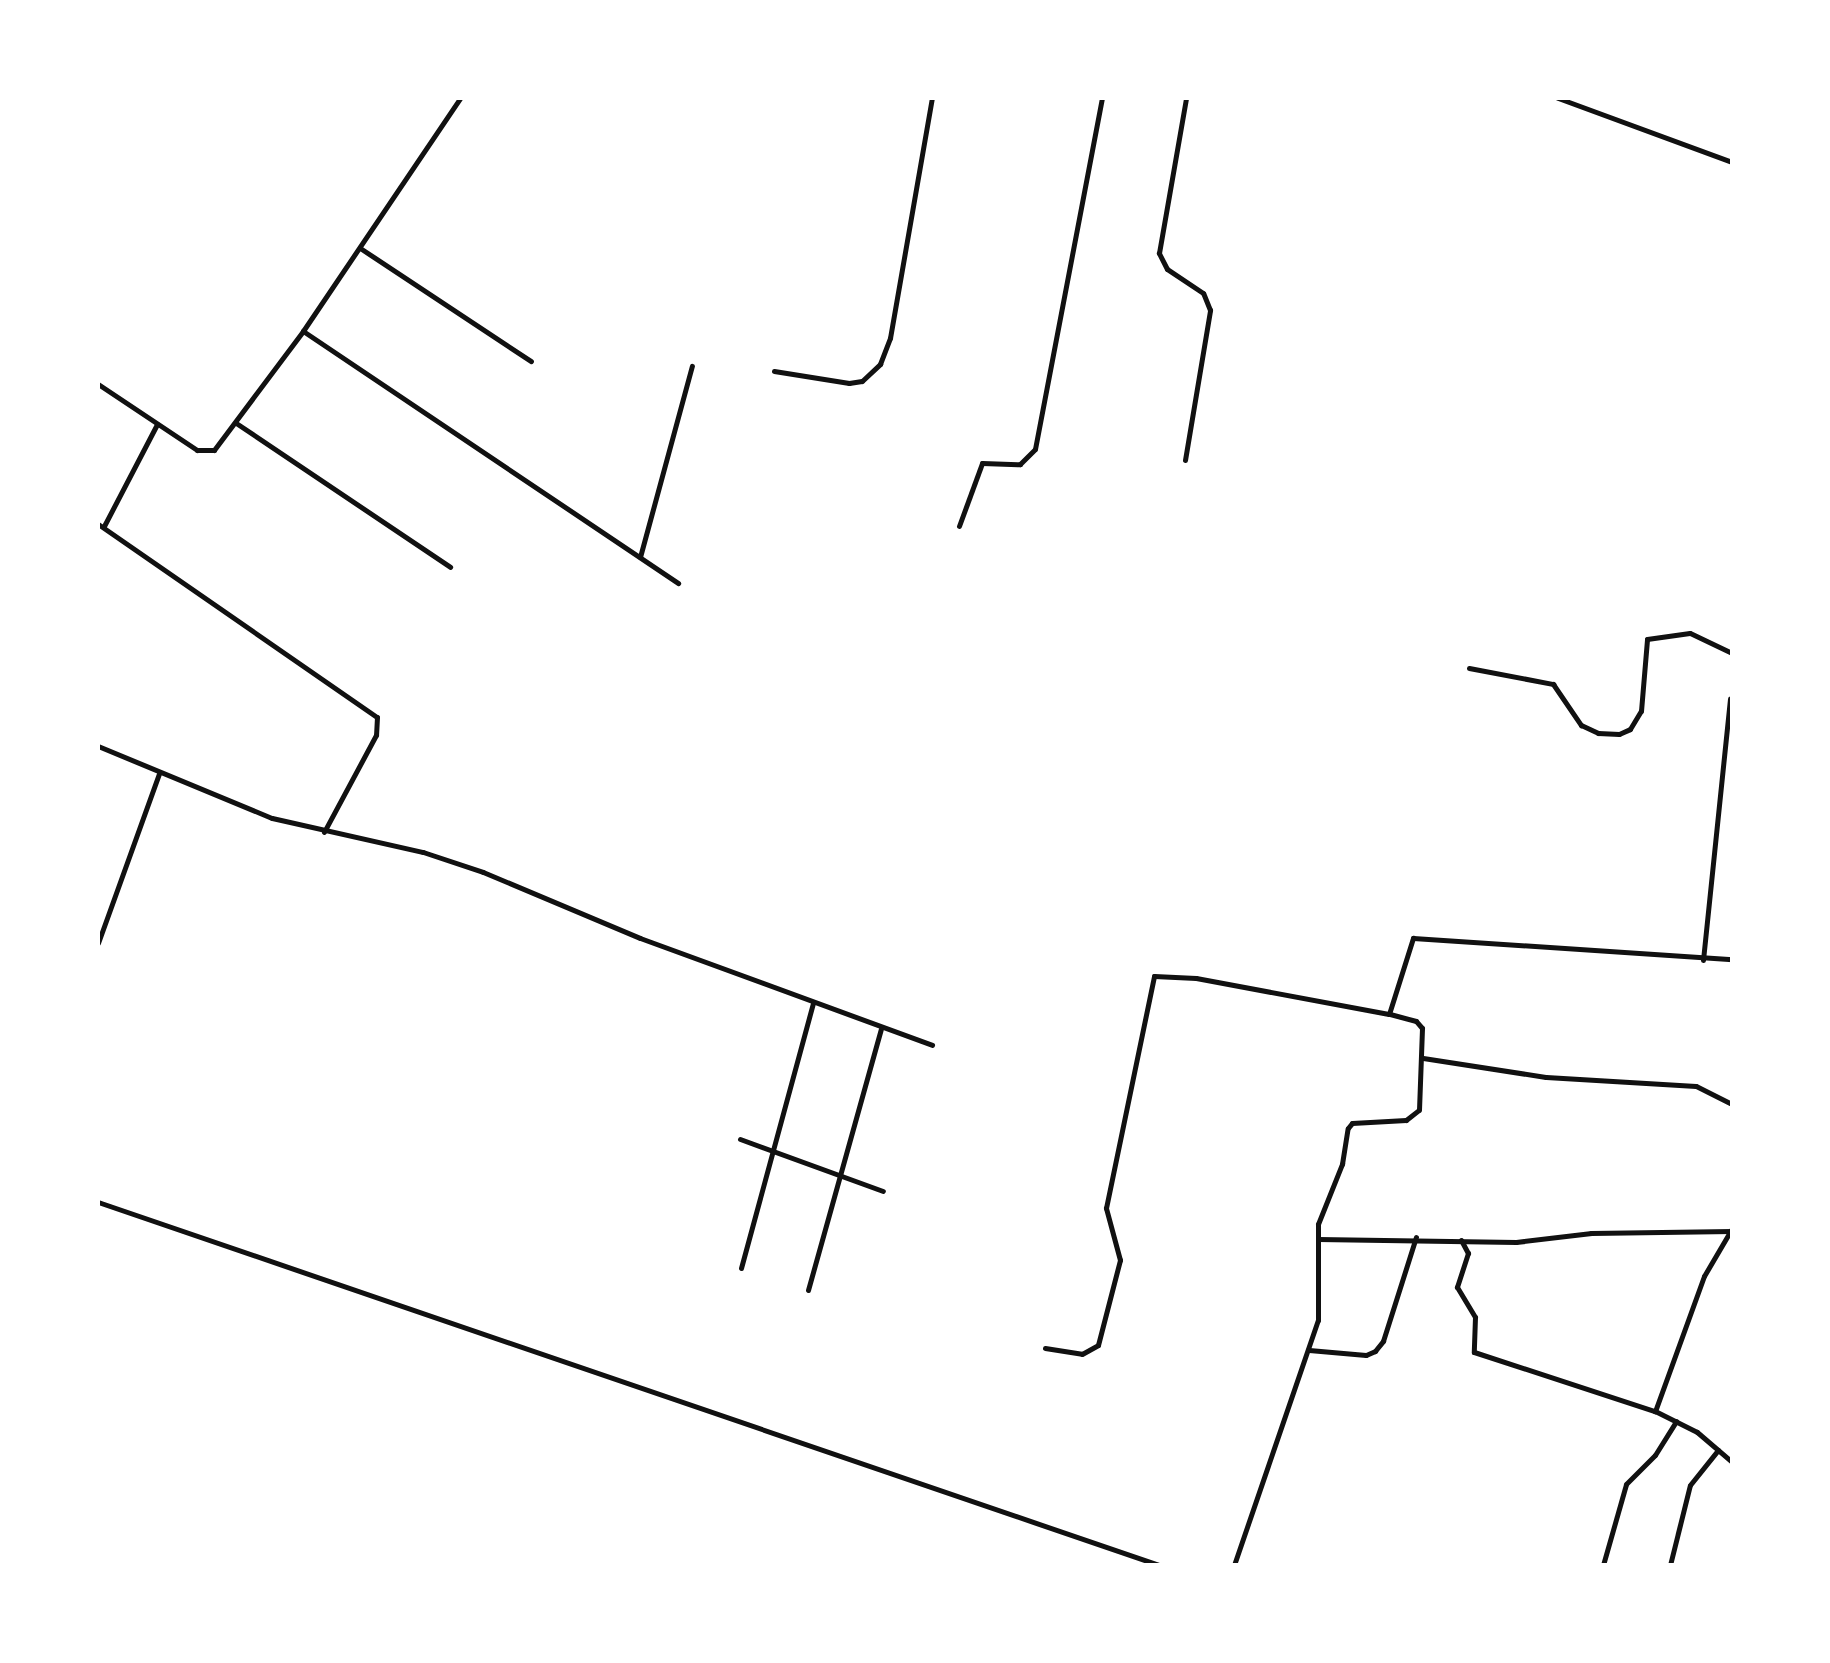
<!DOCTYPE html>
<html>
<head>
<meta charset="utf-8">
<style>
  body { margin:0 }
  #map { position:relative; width:1830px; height:1663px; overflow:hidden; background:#fff; font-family:Lato,sans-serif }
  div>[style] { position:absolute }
  .minor>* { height:5px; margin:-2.5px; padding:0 2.5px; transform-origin:2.5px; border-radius:2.5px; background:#111 }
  span { translate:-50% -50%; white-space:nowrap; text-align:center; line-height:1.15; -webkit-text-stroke:8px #fff; paint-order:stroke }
  .frame { position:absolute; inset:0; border:100px solid #fff; pointer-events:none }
</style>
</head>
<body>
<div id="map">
  <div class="minor">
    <div style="left:1558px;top:98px;width:185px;rotate:20.2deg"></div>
    <div style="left:360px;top:248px;width:205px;rotate:33.5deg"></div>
    <div style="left:303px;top:331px;width:452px;rotate:33.9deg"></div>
    <div style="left:774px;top:371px;width:76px;rotate:9.1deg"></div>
    <div style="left:849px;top:383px;width:13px;rotate:-9deg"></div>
    <div style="left:862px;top:381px;width:25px;rotate:-43deg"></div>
    <div style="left:880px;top:364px;width:28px;rotate:-69deg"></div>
    <div style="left:890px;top:338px;width:244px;rotate:-80.1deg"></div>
    <div style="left:98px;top:384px;width:119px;rotate:33.7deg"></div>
    <div style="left:197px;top:450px;width:17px"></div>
    <div style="left:214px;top:450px;width:149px;rotate:-53.2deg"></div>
    <div style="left:303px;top:331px;width:281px;rotate:-56deg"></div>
    <div style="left:236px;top:423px;width:258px;rotate:33.9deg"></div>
    <div style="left:1185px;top:460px;width:152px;rotate:-80.5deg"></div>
    <div style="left:1210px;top:310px;width:18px;rotate:-112deg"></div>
    <div style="left:1203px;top:293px;width:43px;rotate:-146.3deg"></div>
    <div style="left:1167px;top:269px;width:18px;rotate:-117deg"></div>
    <div style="left:1159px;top:253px;width:157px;rotate:-80.1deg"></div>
    <div style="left:98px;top:524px;width:339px;rotate:34.7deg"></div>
    <div style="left:377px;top:717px;width:18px;rotate:93deg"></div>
    <div style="left:376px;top:735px;width:110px;rotate:118.2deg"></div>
    <div style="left:104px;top:526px;width:115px;rotate:-62.5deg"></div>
    <div style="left:959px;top:526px;width:67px;rotate:-69.9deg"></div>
    <div style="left:982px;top:463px;width:38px;rotate:2deg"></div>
    <div style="left:1020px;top:464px;width:21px;rotate:-45deg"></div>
    <div style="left:1035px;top:449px;width:357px;rotate:-79.2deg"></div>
    <div style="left:640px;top:557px;width:198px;rotate:-74.8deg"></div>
    <div style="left:1469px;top:668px;width:86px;rotate:10.8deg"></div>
    <div style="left:1553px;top:684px;width:50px;rotate:55.7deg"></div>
    <div style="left:1581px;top:725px;width:19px;rotate:25deg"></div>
    <div style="left:1598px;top:733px;width:21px;rotate:3deg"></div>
    <div style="left:1619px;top:734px;width:12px;rotate:-24deg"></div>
    <div style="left:1630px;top:729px;width:21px;rotate:-59deg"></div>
    <div style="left:1641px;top:711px;width:72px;rotate:-85.2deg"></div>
    <div style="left:1647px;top:639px;width:43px;rotate:-7.9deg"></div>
    <div style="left:1690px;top:633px;width:47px;rotate:25.5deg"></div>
    <div style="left:98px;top:746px;width:188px;rotate:22.5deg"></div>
    <div style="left:272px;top:818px;width:155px;rotate:12.7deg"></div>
    <div style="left:423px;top:852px;width:63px;rotate:18.4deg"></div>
    <div style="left:483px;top:872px;width:170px;rotate:22.8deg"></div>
    <div style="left:640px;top:938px;width:311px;rotate:20.1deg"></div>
    <div style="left:98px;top:943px;width:180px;rotate:-70.2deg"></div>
    <div style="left:1703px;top:960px;width:263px;rotate:-84.1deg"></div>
    <div style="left:1423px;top:1058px;width:124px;rotate:8.8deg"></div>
    <div style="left:1546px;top:1077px;width:150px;rotate:3.4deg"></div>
    <div style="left:1696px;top:1086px;width:40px;rotate:26.6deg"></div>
    <div style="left:740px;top:1139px;width:152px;rotate:20deg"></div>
    <div style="left:98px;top:1202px;width:1121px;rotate:18.89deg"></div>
    <div style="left:1731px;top:1230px;width:53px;rotate:120.4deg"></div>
    <div style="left:1704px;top:1276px;width:144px;rotate:109.9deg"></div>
    <div style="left:1655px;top:1411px;width:47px;rotate:26.6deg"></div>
    <div style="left:1697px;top:1432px;width:46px;rotate:40.6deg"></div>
    <div style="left:1318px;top:1239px;width:198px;rotate:0.9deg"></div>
    <div style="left:1516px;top:1242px;width:76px;rotate:-6.8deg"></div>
    <div style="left:1591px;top:1233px;width:141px;rotate:-0.8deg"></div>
    <div style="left:1461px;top:1240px;width:15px;rotate:62deg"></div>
    <div style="left:1468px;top:1253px;width:36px;rotate:108deg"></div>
    <div style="left:1457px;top:1287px;width:35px;rotate:59deg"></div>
    <div style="left:1475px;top:1317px;width:35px;rotate:92deg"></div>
    <div style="left:1474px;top:1352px;width:190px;rotate:18.1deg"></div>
    <div style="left:741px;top:1268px;width:275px;rotate:-74.8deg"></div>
    <div style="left:808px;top:1290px;width:271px;rotate:-74.4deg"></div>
    <div style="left:1045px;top:1348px;width:37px;rotate:9deg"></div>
    <div style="left:1082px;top:1354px;width:18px;rotate:-29deg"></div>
    <div style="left:1098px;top:1345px;width:88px;rotate:-75.5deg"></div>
    <div style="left:1120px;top:1260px;width:54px;rotate:-105.1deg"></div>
    <div style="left:1106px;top:1208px;width:237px;rotate:-78.3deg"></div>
    <div style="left:1154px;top:976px;width:42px;rotate:2.7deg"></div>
    <div style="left:1196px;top:978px;width:196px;rotate:10.6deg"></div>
    <div style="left:1309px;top:1350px;width:57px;rotate:5deg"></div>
    <div style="left:1366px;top:1355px;width:10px;rotate:-24deg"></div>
    <div style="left:1375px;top:1351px;width:13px;rotate:-51deg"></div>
    <div style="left:1383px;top:1341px;width:109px;rotate:-72.4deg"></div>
    <div style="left:1234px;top:1565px;width:259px;rotate:-71.1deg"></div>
    <div style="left:1318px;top:1320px;width:96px;rotate:-90deg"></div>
    <div style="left:1318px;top:1224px;width:65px;rotate:-68.2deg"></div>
    <div style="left:1342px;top:1164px;width:36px;rotate:-81deg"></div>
    <div style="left:1348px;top:1128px;width:6px;rotate:-51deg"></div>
    <div style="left:1352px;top:1123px;width:54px;rotate:-3.2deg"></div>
    <div style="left:1406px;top:1120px;width:16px;rotate:-38deg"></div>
    <div style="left:1419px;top:1110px;width:82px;rotate:-87.9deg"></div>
    <div style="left:1422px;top:1028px;width:9px;rotate:-131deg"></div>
    <div style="left:1416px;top:1021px;width:28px;rotate:-165deg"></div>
    <div style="left:1389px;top:1014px;width:80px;rotate:-72.5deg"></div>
    <div style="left:1413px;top:938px;width:320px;rotate:3.8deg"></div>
    <div style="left:1603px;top:1565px;width:84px;rotate:-74.1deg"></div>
    <div style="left:1626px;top:1484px;width:41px;rotate:-45deg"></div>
    <div style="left:1655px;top:1455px;width:40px;rotate:-58deg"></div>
    <div style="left:1670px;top:1565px;width:82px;rotate:-76deg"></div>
    <div style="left:1690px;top:1485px;width:45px;rotate:-51.3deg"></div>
  </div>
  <div class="frame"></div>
</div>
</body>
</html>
